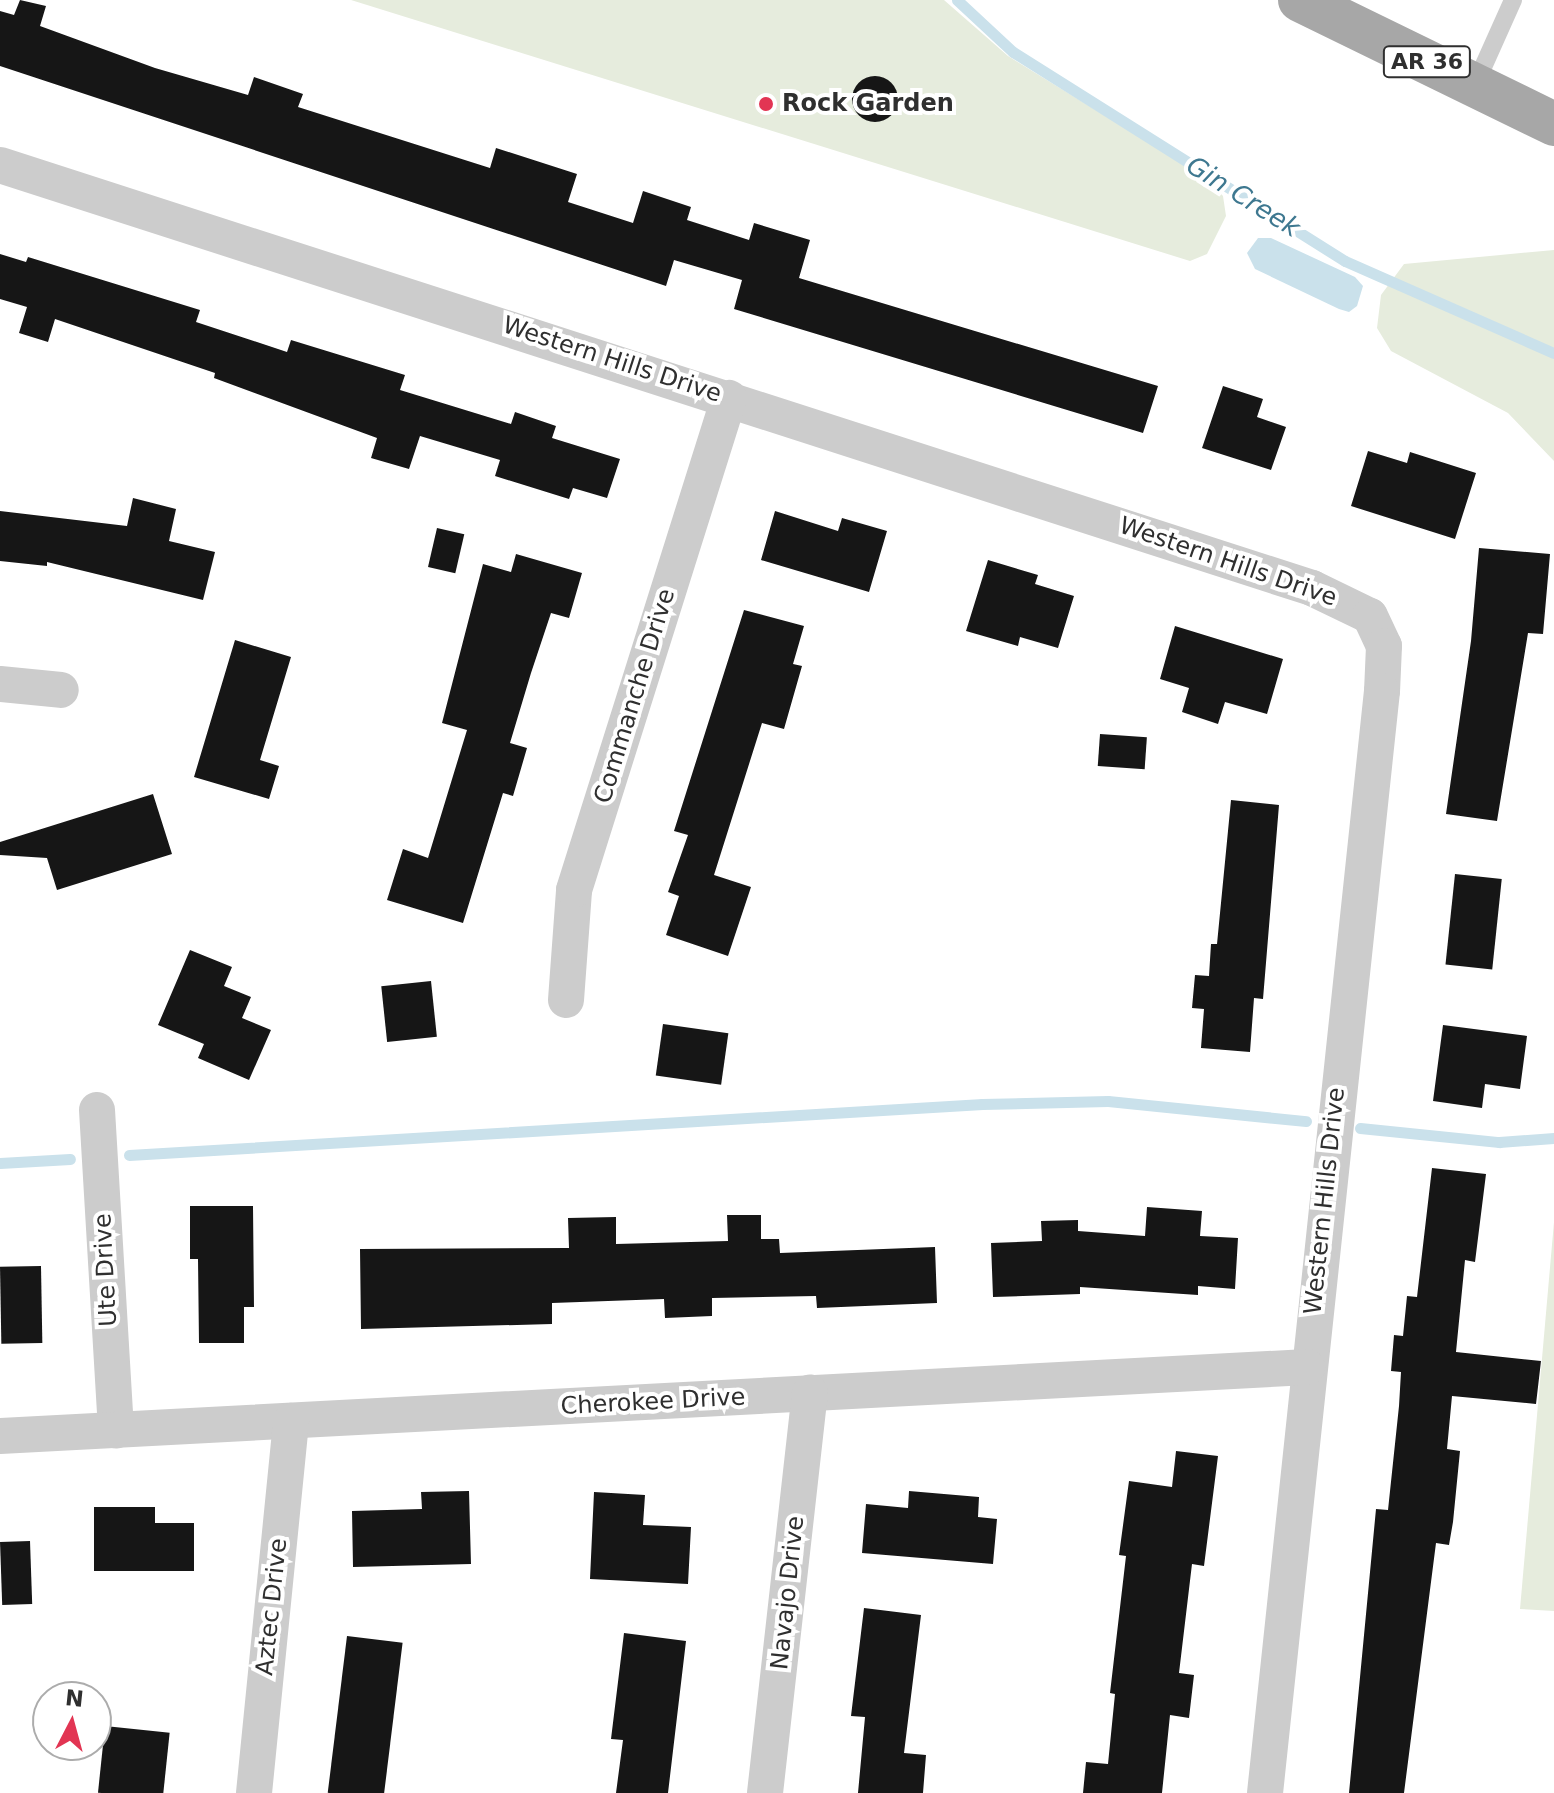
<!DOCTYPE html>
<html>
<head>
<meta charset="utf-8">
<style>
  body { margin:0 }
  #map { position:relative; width:1554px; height:1793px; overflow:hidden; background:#fff; font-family:"DejaVu Sans",sans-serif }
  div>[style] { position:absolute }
  .green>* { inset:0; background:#e6ecdd }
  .water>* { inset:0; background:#cae1eb }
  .stream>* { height:11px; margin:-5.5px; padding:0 5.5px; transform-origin:5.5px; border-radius:5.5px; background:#cae1eb }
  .building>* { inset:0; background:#161616; transform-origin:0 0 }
  .round { border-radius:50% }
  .service>* { height:18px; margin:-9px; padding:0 9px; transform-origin:9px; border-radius:9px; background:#ccc }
  .minor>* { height:36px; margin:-18px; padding:0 18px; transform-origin:18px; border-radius:18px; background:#ccc }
  .primary>* { height:44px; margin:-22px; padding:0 22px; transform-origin:22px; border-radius:22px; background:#a7a7a7 }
  .dots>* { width:22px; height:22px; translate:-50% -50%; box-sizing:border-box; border:4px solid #fff; border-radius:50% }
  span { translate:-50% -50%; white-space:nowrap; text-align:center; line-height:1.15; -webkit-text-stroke:8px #fff; paint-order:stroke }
  .shield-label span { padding:2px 6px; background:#fff; border:2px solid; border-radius:6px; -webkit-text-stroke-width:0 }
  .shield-label { font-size:22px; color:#2f2f2f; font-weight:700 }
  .poi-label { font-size:24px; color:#2f2f2f; font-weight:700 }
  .left { translate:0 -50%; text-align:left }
  .street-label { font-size:24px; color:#2f2f2f }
  .water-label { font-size:26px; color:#3e7890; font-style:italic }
  .north { position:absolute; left:32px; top:1681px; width:80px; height:80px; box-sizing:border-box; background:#fff; border:2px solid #acacac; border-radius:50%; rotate:6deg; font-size:22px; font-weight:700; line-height:32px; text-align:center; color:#2f2f2f }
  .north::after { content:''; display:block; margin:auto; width:28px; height:36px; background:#e23553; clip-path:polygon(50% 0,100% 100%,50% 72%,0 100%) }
</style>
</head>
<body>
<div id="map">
  <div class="green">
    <div style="clip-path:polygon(351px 0,944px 0,1008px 56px,1206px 178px,1223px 196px,1226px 216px,1207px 254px,1190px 261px)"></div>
    <div style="clip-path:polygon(1554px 250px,1554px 461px,1508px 413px,1391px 351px,1377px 328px,1381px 295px,1404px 264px)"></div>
    <div style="clip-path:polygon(1554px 1222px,1554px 1611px,1520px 1609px)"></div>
  </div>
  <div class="water">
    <div style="clip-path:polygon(1258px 238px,1271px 238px,1355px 277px,1363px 286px,1357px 306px,1349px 312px,1339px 309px,1255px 269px,1247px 253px)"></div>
  </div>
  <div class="stream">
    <div style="left:957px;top:0;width:76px;rotate:42.9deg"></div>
    <div style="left:1013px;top:52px;width:392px;rotate:32.2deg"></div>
    <div style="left:1345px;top:261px;width:228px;rotate:23.8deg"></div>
    <div style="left:1360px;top:1128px;width:140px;rotate:5.8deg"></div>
    <div style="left:1499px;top:1142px;width:55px;rotate:-4.2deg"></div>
    <div style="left:129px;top:1155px;width:855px;rotate:-3.42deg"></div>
    <div style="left:982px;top:1104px;width:126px;rotate:-1.4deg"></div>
    <div style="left:1108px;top:1101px;width:199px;rotate:5.8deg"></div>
    <div style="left:0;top:1163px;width:70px;rotate:-3.3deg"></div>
  </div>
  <div class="building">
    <div style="clip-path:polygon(20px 0,46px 6px,40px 26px,155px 68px,248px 95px,254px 77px,303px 94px,298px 107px,490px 168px,496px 148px,577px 174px,568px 202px,633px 223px,643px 191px,691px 207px,687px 220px,749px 240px,754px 223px,810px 240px,799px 278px,1158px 386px,1143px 433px,734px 309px,742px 280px,674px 260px,666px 286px,0 66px,0 11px,14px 15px)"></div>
    <div class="round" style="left:852px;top:76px;width:46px;height:46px"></div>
    <div style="clip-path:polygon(0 254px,26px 262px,28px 257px,200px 310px,196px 322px,287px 352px,291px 340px,405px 375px,400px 390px,511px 424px,515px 412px,556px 426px,552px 438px,620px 459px,607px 498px,573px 488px,569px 499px,495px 476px,500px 460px,420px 436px,409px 469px,371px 458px,377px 438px,214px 378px,215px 373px,55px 319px,48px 342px,19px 333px,27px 307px,0 299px)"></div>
    <div style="clip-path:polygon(1223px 386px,1263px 399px,1257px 417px,1286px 427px,1271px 470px,1202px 448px)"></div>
    <div style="clip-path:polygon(1368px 451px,1407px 463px,1410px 452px,1476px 473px,1455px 539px,1351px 506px)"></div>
    <div style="clip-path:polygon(133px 498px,176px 509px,169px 541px,215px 552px,203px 600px,47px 562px,47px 566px,0 561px,0 511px,127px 526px)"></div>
    <div style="clip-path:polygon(775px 511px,838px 531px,842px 518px,887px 531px,869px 592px,761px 560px)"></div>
    <div style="left:437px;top:528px;width:28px;height:40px;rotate:13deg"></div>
    <div style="clip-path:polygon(1479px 548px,1550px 554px,1543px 634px,1528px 633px,1497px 821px,1446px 814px,1471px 641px)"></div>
    <div style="clip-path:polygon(516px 554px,582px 573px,569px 618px,551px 613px,531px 673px,510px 743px,527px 748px,513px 796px,503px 793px,463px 923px,387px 900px,403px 849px,428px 858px,467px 730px,442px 723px,483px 564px,511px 572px)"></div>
    <div style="clip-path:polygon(988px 560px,1038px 575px,1035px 584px,1074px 596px,1058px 648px,1020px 637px,1018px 646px,966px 631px)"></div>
    <div style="clip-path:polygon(744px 610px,804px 626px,793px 664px,802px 666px,784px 729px,762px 723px,714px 875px,751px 887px,728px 956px,666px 935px,679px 896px,668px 892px,688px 835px,674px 831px)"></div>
    <div style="clip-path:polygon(1175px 626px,1283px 659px,1267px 714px,1225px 702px,1218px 724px,1182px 712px,1189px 688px,1160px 679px)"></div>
    <div style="clip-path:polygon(235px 640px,291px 657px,260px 760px,279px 766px,269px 799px,194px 777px)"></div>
    <div style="left:1100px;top:734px;width:47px;height:32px;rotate:4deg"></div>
    <div style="clip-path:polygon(153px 794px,172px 854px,57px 890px,47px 858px,0 855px,0 842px)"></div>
    <div style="clip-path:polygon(1231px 800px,1279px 805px,1263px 999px,1254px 998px,1250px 1052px,1201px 1048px,1204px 1009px,1192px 1008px,1195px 975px,1209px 976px,1211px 944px,1217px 944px)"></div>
    <div style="left:1455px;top:874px;width:47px;height:91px;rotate:6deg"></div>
    <div style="clip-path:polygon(190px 950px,232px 967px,224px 986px,251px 997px,242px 1018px,271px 1030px,249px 1080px,198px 1058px,204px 1044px,158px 1025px)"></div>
    <div style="left:431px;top:981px;width:56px;height:50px;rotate:84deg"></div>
    <div style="left:663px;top:1024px;width:66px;height:52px;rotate:8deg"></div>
    <div style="clip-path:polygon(1443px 1025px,1527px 1036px,1520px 1089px,1485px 1084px,1482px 1108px,1433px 1101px)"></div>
    <div style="clip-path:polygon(1432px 1168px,1486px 1174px,1475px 1262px,1465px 1260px,1456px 1352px,1541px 1361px,1536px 1404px,1452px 1396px,1447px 1449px,1460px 1451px,1453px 1522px,1449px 1545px,1436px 1543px,1404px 1793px,1349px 1793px,1376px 1509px,1388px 1510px,1399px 1406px,1401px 1372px,1391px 1371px,1394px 1335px,1403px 1336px,1407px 1296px,1417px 1297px)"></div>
    <div style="clip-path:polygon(190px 1206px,253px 1206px,254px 1307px,244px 1307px,244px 1343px,199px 1343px,198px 1259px,190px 1259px)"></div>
    <div style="clip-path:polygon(1147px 1207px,1202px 1211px,1200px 1236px,1238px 1238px,1235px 1289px,1198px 1286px,1198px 1295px,1080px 1287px,1080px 1294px,993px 1297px,991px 1243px,1042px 1241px,1041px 1221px,1078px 1220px,1078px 1231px,1145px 1236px)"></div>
    <div style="clip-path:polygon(727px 1215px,761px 1215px,761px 1239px,779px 1239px,780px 1253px,935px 1247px,937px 1303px,817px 1308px,816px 1296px,712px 1298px,712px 1316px,665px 1318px,664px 1299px,552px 1303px,552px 1324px,361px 1329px,360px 1249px,569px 1248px,568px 1218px,616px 1217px,616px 1244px,728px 1241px)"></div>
    <div style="left:41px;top:1266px;width:77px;height:41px;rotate:89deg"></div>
    <div style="clip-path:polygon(1176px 1451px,1218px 1456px,1204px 1566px,1192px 1564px,1179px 1673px,1194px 1675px,1189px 1718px,1170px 1715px,1162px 1793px,1083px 1793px,1086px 1762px,1108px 1764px,1115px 1694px,1110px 1693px,1126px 1556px,1119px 1555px,1129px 1481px,1172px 1487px)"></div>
    <div style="clip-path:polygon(469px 1491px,471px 1564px,353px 1567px,352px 1511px,422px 1509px,421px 1492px)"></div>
    <div style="clip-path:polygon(909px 1491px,979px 1497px,978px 1517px,997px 1519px,993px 1564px,862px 1553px,866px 1504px,908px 1508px)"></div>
    <div style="clip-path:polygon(594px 1492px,645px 1495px,643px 1525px,691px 1527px,688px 1584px,590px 1579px)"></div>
    <div style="clip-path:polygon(94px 1507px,155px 1507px,155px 1523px,194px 1523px,194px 1571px,94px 1571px)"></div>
    <div style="left:30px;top:1541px;width:63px;height:30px;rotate:88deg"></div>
    <div style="clip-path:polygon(864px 1608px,921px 1615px,904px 1753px,926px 1755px,923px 1793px,858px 1793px,865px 1717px,851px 1716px)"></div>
    <div style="clip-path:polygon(624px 1633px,686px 1641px,668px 1793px,616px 1793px,623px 1740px,611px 1739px)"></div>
    <div style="left:347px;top:1636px;width:56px;height:158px;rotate:7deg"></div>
    <div style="left:105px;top:1726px;width:65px;height:67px;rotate:6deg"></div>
  </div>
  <div class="service">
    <div style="left:1475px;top:85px;width:93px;rotate:-65.9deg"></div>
  </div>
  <div class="minor">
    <div style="left:0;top:165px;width:1379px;rotate:17.87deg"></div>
    <div style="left:1312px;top:588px;width:64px;rotate:25.8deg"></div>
    <div style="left:1370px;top:616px;width:33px;rotate:65deg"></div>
    <div style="left:1384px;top:646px;width:45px;rotate:92.5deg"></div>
    <div style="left:1382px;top:691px;width:1108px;rotate:96.06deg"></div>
    <div style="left:0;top:684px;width:61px;rotate:5.6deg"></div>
    <div style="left:566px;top:1000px;width:110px;rotate:-85.8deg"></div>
    <div style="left:574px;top:890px;width:516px;rotate:-72.51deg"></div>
    <div style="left:97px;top:1110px;width:321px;rotate:86.6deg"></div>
    <div style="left:0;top:1436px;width:1309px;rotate:-3.02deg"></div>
    <div style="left:254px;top:1793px;width:374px;rotate:-84.3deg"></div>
    <div style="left:765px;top:1793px;width:403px;rotate:-83.6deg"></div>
  </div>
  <div class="primary">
    <div style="left:1300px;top:0;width:283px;rotate:26deg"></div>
  </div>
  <div class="dots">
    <div style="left:766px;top:104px;background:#e23553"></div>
  </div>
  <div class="shield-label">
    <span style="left:1427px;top:62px">AR 36</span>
  </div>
  <div class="poi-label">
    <span class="left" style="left:782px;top:104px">Rock Garden</span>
  </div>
  <div class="street-label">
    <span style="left:612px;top:360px;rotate:18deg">Western Hills Drive</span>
    <span style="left:1228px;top:562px;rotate:19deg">Western Hills Drive</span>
    <span style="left:635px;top:696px;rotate:-73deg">Commanche Drive</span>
    <span style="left:1325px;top:1201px;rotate:-84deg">Western Hills Drive</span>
    <span style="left:106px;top:1270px;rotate:-93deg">Ute Drive</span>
    <span style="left:653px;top:1402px;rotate:-3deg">Cherokee Drive</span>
    <span style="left:788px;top:1593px;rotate:-84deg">Navajo Drive</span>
    <span style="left:272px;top:1607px;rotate:-84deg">Aztec Drive</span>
  </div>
  <div class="water-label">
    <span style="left:1243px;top:197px;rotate:32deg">Gin Creek</span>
  </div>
  <div class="north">N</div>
</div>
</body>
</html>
